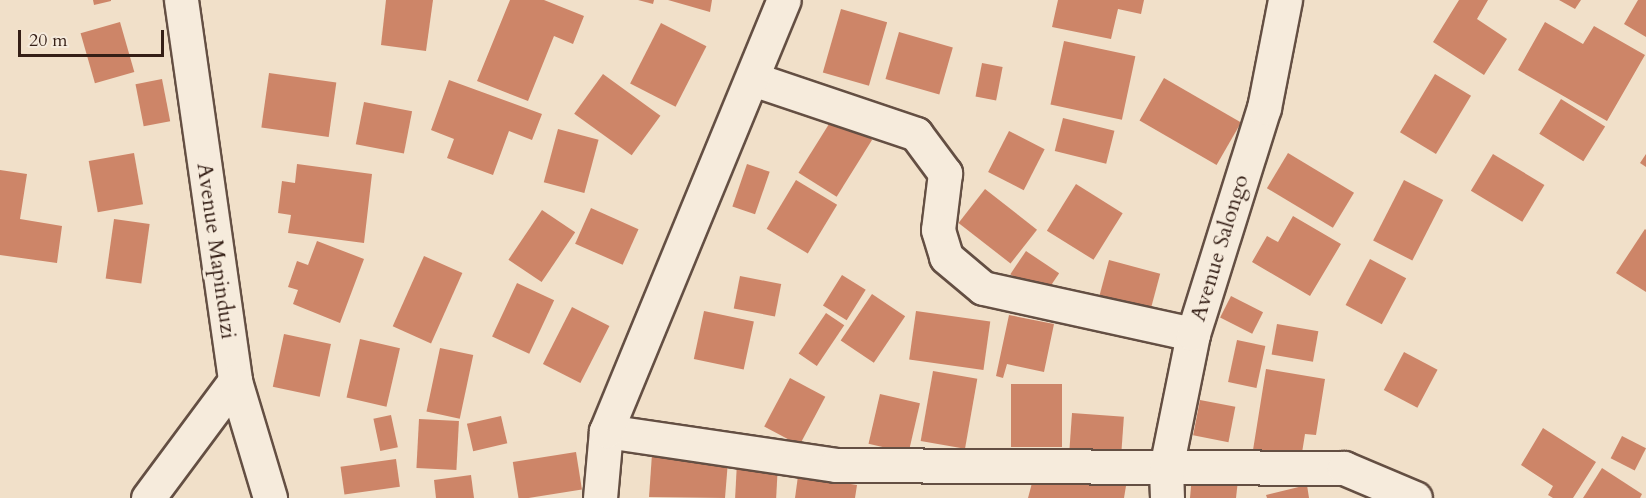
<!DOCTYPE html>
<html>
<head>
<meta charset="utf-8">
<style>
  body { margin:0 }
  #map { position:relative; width:1646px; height:498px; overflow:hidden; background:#f1e0c9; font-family:Cardo,serif }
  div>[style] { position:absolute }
  .building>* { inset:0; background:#cd8568; transform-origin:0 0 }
  .roads { filter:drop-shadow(2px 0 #644f43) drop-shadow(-2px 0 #644f43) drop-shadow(0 2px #644f43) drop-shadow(0 -2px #644f43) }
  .minor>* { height:33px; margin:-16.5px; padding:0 16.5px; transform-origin:16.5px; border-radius:16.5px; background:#f6ebdc }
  span { translate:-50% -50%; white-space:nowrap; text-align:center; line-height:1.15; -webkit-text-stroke:6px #f6ebdc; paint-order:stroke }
  .street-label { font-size:22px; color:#351f16 }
  .scale { position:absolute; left:18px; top:30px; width:146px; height:27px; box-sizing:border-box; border:3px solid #351f16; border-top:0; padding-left:8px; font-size:18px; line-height:21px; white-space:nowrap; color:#351f16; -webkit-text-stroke:4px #f6ebdc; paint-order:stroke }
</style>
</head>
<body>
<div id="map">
  <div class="building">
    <div style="clip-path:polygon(93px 0,111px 0,111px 1px,94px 5px)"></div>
    <div style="clip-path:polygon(386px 0,433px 0,426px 51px,381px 45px)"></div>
    <div style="clip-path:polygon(510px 0,544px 0,584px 16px,573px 44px,554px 36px,528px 101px,477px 81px)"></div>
    <div style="clip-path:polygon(638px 0,654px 0,653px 4px)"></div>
    <div style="clip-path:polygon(668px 0,712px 0,710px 12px)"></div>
    <div style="clip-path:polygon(1058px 0,1144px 0,1141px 14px,1118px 9px,1111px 39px,1052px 27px)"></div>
    <div style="clip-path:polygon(1459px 0,1488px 0,1477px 19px,1507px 39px,1484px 75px,1433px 42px)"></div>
    <div style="clip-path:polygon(1559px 0,1581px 0,1575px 9px)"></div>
    <div style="clip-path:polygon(1638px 0,1646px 0,1646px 37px,1624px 24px)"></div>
    <div style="left:841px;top:9px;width:48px;height:66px;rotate:16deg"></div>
    <div style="left:120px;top:22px;width:52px;height:41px;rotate:74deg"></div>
    <div style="clip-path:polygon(1545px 22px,1583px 44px,1594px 26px,1645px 55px,1607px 121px,1518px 70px)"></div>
    <div style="left:661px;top:23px;width:51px;height:68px;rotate:27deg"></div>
    <div style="left:899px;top:32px;width:56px;height:49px;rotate:16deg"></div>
    <div style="left:1064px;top:41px;width:73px;height:65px;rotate:12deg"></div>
    <div style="left:982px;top:63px;width:21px;height:34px;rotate:11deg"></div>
    <div style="left:269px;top:73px;width:68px;height:55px;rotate:8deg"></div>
    <div style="left:603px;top:74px;width:71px;height:49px;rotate:36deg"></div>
    <div style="left:1435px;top:74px;width:42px;height:68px;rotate:31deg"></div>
    <div style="left:1164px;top:78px;width:89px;height:49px;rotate:30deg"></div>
    <div style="left:162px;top:79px;width:43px;height:27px;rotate:79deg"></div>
    <div style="clip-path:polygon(449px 80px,542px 114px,532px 140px,509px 131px,493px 175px,447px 158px,454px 139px,431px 130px)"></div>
    <div style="left:1561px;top:99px;width:52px;height:41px;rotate:32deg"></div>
    <div style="left:364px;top:102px;width:49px;height:43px;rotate:11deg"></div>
    <div style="left:834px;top:116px;width:45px;height:67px;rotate:32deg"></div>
    <div style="left:1063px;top:118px;width:53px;height:34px;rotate:14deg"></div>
    <div style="left:558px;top:129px;width:42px;height:55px;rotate:15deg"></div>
    <div style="left:1009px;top:131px;width:40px;height:46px;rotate:27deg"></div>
    <div style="left:134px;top:153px;width:52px;height:46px;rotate:80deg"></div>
    <div style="left:1288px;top:153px;width:77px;height:41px;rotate:31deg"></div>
    <div style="left:1493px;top:154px;width:60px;height:43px;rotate:31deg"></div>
    <div style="clip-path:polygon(1646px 154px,1646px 167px,1640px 163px)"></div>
    <div style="clip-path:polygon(297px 164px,372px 174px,364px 243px,288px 233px,291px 215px,278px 213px,282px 181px,295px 183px)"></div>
    <div style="left:747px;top:164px;width:24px;height:45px;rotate:19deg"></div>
    <div style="clip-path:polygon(0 170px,27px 174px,20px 219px,62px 226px,57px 263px,0 255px)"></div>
    <div style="left:796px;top:180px;width:48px;height:57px;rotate:31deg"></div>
    <div style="left:1404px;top:180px;width:44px;height:68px;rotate:27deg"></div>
    <div style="left:1076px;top:184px;width:55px;height:55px;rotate:32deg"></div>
    <div style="left:985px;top:189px;width:66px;height:43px;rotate:38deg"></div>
    <div style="left:591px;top:208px;width:52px;height:39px;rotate:24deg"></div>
    <div style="left:542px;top:210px;width:40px;height:60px;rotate:34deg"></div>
    <div style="clip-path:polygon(1293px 216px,1341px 244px,1310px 296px,1252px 262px,1267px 236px,1278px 242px)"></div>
    <div style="left:114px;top:219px;width:36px;height:60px;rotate:8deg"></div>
    <div style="clip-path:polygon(1645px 229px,1646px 230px,1646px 292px,1616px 273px)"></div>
    <div style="clip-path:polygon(317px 241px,364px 259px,340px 323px,293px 304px,298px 290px,288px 287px,297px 261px,308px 265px)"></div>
    <div style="left:1026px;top:251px;width:40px;height:28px;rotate:34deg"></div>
    <div style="left:424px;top:256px;width:42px;height:77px;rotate:24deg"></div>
    <div style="left:1370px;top:259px;width:41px;height:52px;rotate:28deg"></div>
    <div style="left:1109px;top:260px;width:53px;height:39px;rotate:15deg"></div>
    <div style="left:842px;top:275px;width:28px;height:36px;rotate:32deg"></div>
    <div style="left:740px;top:276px;width:42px;height:33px;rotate:11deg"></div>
    <div style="left:517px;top:283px;width:41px;height:59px;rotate:25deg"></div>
    <div style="left:872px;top:294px;width:40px;height:56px;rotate:34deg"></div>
    <div style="left:1231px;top:296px;width:36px;height:24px;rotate:27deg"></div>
    <div style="left:572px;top:307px;width:42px;height:64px;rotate:27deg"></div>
    <div style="left:704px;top:311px;width:51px;height:49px;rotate:12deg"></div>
    <div style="left:916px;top:311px;width:75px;height:49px;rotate:8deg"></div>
    <div style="left:826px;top:313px;width:22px;height:49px;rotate:34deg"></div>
    <div style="clip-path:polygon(1009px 315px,1054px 324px,1044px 372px,1007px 364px,1003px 378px,996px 376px)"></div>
    <div style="left:1277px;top:324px;width:42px;height:31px;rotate:10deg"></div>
    <div style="left:284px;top:334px;width:48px;height:54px;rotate:12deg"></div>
    <div style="left:360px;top:339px;width:41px;height:60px;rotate:13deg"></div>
    <div style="left:1237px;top:340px;width:29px;height:43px;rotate:12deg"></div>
    <div style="left:440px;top:348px;width:34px;height:65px;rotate:12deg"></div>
    <div style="left:1404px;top:352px;width:38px;height:43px;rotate:28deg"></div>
    <div style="clip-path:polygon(1266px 369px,1325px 379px,1316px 435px,1305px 434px,1301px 459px,1253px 450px)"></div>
    <div style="left:933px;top:371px;width:45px;height:71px;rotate:10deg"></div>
    <div style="left:790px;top:378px;width:40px;height:55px;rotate:28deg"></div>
    <div style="left:1011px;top:384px;width:51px;height:63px"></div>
    <div style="left:880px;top:394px;width:41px;height:51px;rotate:13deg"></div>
    <div style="left:1200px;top:400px;width:36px;height:36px;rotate:11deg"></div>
    <div style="left:1072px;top:413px;width:52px;height:42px;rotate:4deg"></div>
    <div style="left:391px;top:415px;width:33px;height:18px;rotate:78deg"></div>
    <div style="left:501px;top:416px;width:28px;height:35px;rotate:77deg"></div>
    <div style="left:419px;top:419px;width:40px;height:49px;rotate:3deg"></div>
    <div style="clip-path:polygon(1543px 428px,1596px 462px,1573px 498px,1553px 498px,1548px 495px,1553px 486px,1521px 465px)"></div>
    <div style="left:1622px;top:436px;width:27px;height:25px;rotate:27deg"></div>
    <div style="left:576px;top:452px;width:38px;height:64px;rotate:81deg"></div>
    <div style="clip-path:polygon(652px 454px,728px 461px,725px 498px,649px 497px)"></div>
    <div style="left:396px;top:459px;width:28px;height:56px;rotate:82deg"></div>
    <div style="left:737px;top:462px;width:41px;height:36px;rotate:3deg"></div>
    <div style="clip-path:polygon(1602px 468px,1642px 494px,1640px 498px,1583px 498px)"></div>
    <div style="clip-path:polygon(471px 475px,474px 498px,436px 498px,434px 480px)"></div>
    <div style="clip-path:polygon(1192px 475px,1238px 480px,1236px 498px,1190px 498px)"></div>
    <div style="clip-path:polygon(798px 476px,857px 485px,855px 498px,795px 498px)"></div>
    <div style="clip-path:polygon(1032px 483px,1126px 486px,1124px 498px,1028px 498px)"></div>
    <div style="clip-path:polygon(1307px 485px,1309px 498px,1267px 498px,1266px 495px)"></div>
  </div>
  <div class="roads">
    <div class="minor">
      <div style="left:181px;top:0;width:385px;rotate:81.9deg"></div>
      <div style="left:235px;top:381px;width:122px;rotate:73.3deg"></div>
      <div style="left:753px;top:79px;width:172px;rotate:18.6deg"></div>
      <div style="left:916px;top:134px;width:49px;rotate:53.4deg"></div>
      <div style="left:945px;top:173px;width:57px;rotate:97deg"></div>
      <div style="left:938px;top:230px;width:28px;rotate:73deg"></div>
      <div style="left:946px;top:257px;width:48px;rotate:40deg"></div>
      <div style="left:983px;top:288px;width:215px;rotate:12.4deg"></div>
      <div style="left:606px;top:431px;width:232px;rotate:8.4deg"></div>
      <div style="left:836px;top:465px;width:508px;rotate:0.34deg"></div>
      <div style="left:1344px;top:468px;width:77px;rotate:22.9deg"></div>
      <div style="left:148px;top:498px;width:146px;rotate:-53.4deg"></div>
      <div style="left:600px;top:498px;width:67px;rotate:-84.9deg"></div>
      <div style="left:606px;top:431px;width:466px;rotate:-67.6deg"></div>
      <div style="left:1167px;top:498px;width:30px;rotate:-92deg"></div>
      <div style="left:1166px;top:468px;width:137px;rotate:-78.6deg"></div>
      <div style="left:1193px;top:334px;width:237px;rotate:-72.6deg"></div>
      <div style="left:1264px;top:108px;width:110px;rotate:-79deg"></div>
    </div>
  </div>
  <div class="street-label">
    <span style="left:1220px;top:248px;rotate:-73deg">Avenue Salongo</span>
    <span style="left:216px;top:251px;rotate:82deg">Avenue Mapinduzi</span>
  </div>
  <div class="scale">20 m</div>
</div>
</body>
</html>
